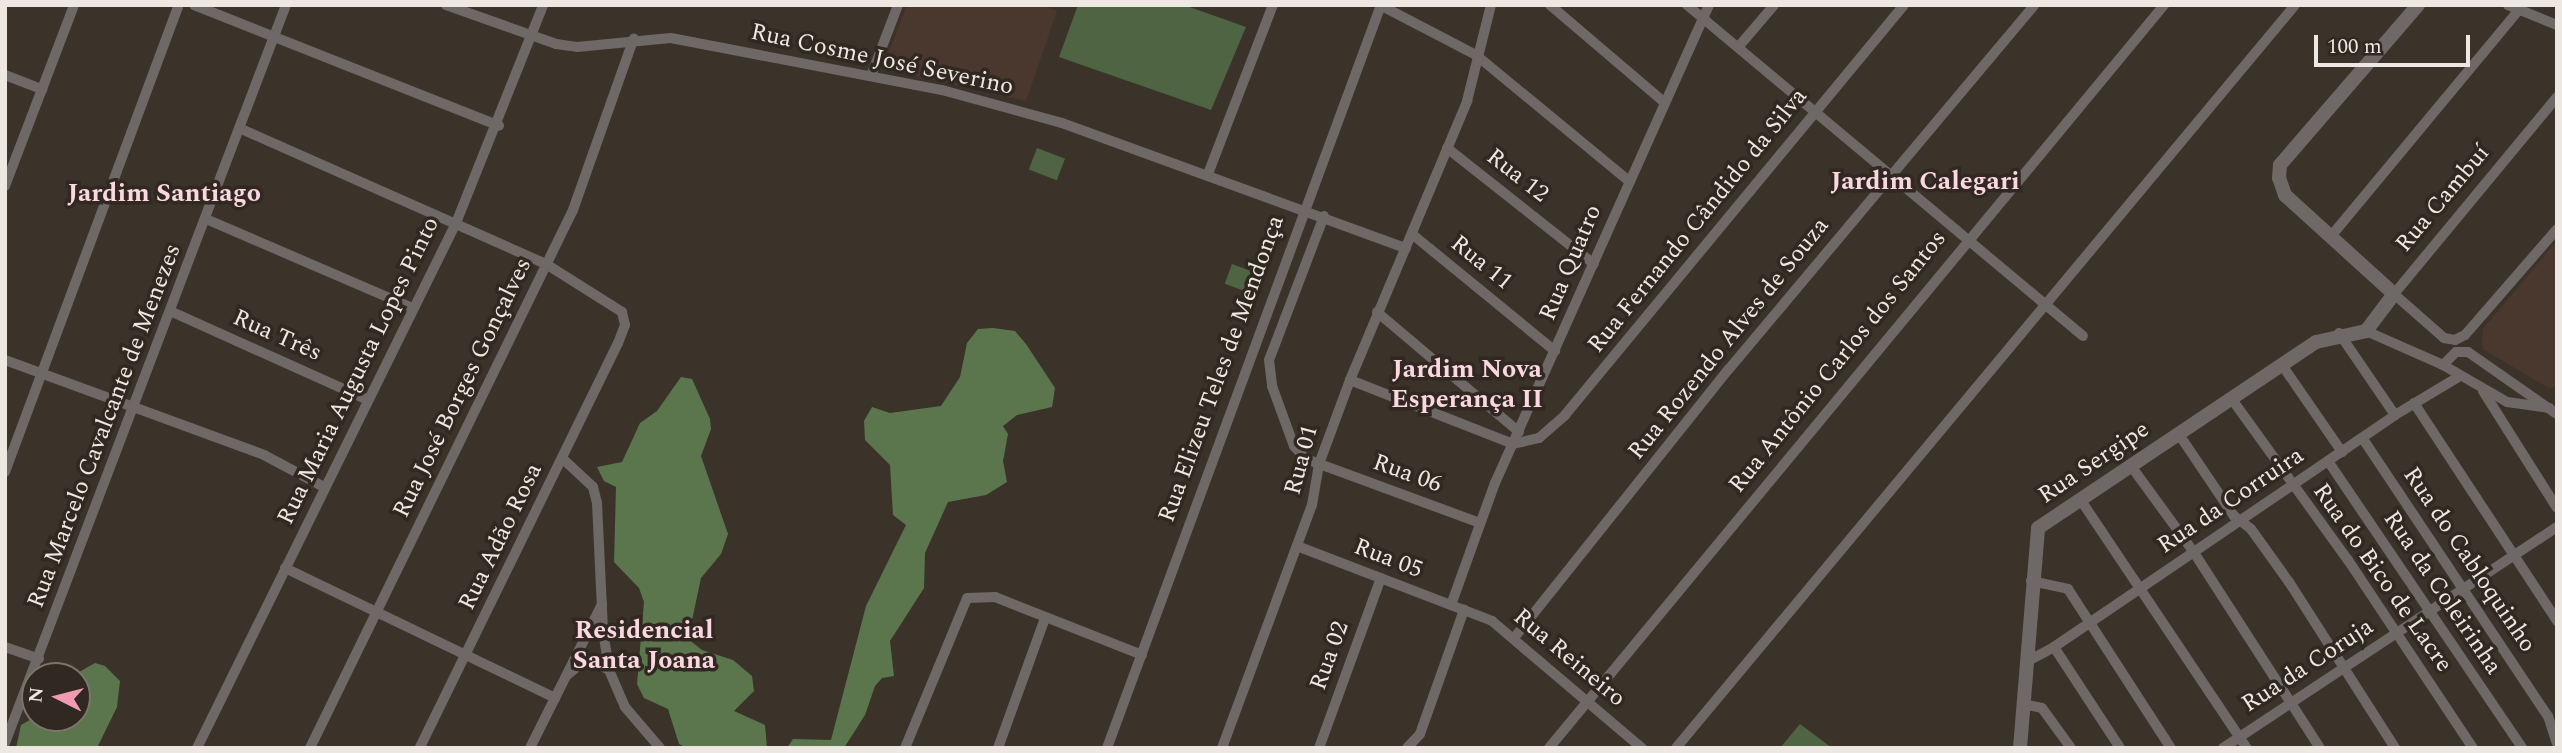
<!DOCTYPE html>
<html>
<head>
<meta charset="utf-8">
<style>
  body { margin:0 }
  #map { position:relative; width:2562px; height:753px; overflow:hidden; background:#3b332a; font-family:Spectral,serif }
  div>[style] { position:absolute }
  .education>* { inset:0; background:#4a382f }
  .green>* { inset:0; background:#4e6443; transform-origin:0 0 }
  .forest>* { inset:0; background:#5b764d }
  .minor>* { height:10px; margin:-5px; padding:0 5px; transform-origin:5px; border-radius:5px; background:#6e6867 }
  .tertiary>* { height:14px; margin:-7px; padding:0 7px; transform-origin:7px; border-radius:7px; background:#6e6867 }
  span { translate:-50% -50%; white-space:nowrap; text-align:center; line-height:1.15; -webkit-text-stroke:7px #312921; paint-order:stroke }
  .street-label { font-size:24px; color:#ede8e2 }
  .neighbourhood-label { font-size:26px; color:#fbd8e1; font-weight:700 }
  .frame { position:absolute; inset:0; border:7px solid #ede8e2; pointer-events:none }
  .north { position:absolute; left:21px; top:662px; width:70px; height:70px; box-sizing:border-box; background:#312921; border:2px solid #7c756e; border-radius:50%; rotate:276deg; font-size:19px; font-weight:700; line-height:28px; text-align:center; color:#ede8e2 }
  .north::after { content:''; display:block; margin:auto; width:24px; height:32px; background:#f19ab4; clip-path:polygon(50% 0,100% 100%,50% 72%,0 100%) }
  .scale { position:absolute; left:2314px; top:35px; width:156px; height:32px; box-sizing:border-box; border:4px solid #ede8e2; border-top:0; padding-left:9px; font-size:21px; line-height:24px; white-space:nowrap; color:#ede8e2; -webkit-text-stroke:5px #312921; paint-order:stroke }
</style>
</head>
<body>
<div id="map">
  <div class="education">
    <div style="clip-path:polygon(907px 5px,1042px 5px,1057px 11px,1026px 101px,898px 72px,888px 54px)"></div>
    <div style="clip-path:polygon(2557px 241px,2557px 386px,2549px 388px,2484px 350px,2482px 342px,2483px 329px)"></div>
  </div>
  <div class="green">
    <div style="clip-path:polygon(1078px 5px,1184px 5px,1246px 27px,1211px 110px,1059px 57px)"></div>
    <div style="left:1037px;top:148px;width:30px;height:23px;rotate:21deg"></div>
    <div style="left:1232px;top:264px;width:29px;height:21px;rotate:20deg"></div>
    <div style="clip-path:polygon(1800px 724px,1832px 748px,1780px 748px)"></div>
  </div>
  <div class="forest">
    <div style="clip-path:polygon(993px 328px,1015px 331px,1026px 344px,1055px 388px,1052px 407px,1017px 415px,1003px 426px,1008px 434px,1003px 461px,1007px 482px,986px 495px,948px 502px,925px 553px,924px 588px,890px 641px,894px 676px,882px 678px,875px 686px,865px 715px,844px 748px,787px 748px,793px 739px,831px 740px,866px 606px,906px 525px,893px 515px,890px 465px,865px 440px,864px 421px,872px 407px,890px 413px,941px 406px,960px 377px,967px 343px,978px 329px)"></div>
    <div style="clip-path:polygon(681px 377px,692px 379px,710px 419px,711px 429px,701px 456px,728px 534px,721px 554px,701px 578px,688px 639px,702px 650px,733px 660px,752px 676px,754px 691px,734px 711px,765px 725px,767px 748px,687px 748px,679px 744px,668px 709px,644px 698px,637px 684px,644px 602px,639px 588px,614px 562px,616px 487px,604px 481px,597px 467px,622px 462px,640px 423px,657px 411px)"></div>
    <div style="clip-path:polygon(95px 663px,105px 666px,120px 681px,117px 707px,97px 748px,16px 748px,21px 725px,35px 717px,77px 718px,77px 676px,72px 676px)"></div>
  </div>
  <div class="minor">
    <div style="left:194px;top:5px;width:328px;rotate:21.6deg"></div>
    <div style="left:446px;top:5px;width:117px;rotate:19.5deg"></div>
    <div style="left:556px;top:44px;width:21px;rotate:8deg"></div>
    <div style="left:577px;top:47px;width:94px;rotate:-5.5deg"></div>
    <div style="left:671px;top:38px;width:276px;rotate:10.9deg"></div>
    <div style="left:942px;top:90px;width:124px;rotate:15.4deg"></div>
    <div style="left:1062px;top:123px;width:366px;rotate:20deg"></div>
    <div style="left:1380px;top:5px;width:108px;rotate:27.5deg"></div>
    <div style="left:1476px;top:55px;width:198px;rotate:39.5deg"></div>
    <div style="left:1550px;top:5px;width:150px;rotate:40.4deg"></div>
    <div style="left:1687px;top:5px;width:516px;rotate:39.89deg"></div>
    <div style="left:2508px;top:5px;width:53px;rotate:22.2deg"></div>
    <div style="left:1740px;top:45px;width:52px;rotate:-49.6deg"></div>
    <div style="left:5px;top:75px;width:40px;rotate:21deg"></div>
    <div style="left:871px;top:76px;width:76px;rotate:-69.2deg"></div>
    <div style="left:2557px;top:97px;width:256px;rotate:129.6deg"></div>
    <div style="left:2394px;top:294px;width:67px;rotate:41.3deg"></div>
    <div style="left:2444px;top:338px;width:11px;rotate:10deg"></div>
    <div style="left:2455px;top:340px;width:11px;rotate:-27deg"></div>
    <div style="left:2465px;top:335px;width:140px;rotate:-49deg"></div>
    <div style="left:239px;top:128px;width:336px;rotate:23.9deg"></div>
    <div style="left:546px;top:264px;width:90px;rotate:32.3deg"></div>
    <div style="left:622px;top:312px;width:13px;rotate:77deg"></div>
    <div style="left:625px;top:325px;width:19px;rotate:111deg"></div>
    <div style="left:618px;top:343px;width:451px;rotate:116.1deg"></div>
    <div style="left:1447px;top:148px;width:187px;rotate:38.3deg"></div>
    <div style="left:1208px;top:174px;width:181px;rotate:-69deg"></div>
    <div style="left:5px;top:186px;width:194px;rotate:-69.1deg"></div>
    <div style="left:1324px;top:216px;width:154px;rotate:110.9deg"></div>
    <div style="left:1269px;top:360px;width:26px;rotate:83deg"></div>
    <div style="left:1272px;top:386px;width:64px;rotate:69.9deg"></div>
    <div style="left:1294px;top:446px;width:18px;rotate:47deg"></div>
    <div style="left:1306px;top:459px;width:185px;rotate:20.2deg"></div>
    <div style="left:206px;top:219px;width:225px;rotate:23.3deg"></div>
    <div style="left:1412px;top:234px;width:185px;rotate:39.3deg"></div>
    <div style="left:2332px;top:235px;width:291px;rotate:-50.3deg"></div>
    <div style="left:170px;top:311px;width:215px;rotate:24.2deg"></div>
    <div style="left:1377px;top:312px;width:186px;rotate:40.2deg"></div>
    <div style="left:2366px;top:331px;width:84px;rotate:23.8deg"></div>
    <div style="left:2443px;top:365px;width:74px;rotate:30deg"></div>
    <div style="left:2507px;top:402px;width:43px;rotate:7.9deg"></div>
    <div style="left:2339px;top:333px;width:99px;rotate:55.7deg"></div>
    <div style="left:5px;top:360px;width:276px;rotate:20.1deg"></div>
    <div style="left:264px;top:455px;width:68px;rotate:28.1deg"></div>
    <div style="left:2282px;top:365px;width:106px;rotate:55.4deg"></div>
    <div style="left:2443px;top:365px;width:18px;rotate:-45deg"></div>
    <div style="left:2456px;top:352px;width:12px"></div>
    <div style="left:2468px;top:352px;width:108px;rotate:34.9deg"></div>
    <div style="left:1350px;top:380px;width:175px;rotate:21.4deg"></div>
    <div style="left:1513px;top:444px;width:27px;rotate:-13deg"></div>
    <div style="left:1539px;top:438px;width:35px;rotate:-41deg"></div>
    <div style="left:1565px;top:415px;width:532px;rotate:-50.42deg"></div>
    <div style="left:2483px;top:391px;width:138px;rotate:57.7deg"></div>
    <div style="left:2231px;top:398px;width:200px;rotate:54.2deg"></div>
    <div style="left:2348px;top:560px;width:226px;rotate:56.4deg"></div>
    <div style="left:2414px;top:403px;width:261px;rotate:56.7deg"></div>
    <div style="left:2178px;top:433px;width:100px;rotate:56deg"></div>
    <div style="left:2234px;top:516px;width:21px;rotate:37deg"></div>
    <div style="left:2251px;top:529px;width:65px;rotate:54.4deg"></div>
    <div style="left:2289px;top:582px;width:197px;rotate:57.4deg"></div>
    <div style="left:2363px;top:439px;width:333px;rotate:56.3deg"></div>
    <div style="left:2548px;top:716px;width:28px;rotate:72deg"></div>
    <div style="left:563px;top:459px;width:41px;rotate:43deg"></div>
    <div style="left:593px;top:487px;width:16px;rotate:76deg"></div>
    <div style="left:597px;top:503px;width:128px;rotate:87.3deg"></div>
    <div style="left:603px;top:631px;width:39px;rotate:81deg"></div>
    <div style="left:609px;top:670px;width:40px;rotate:66.6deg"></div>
    <div style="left:625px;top:707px;width:54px;rotate:49.5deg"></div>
    <div style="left:2328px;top:461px;width:346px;rotate:55.9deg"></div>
    <div style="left:2131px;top:466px;width:105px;rotate:53.9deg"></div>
    <div style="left:2193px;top:551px;width:234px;rotate:57.2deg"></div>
    <div style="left:5px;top:472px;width:498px;rotate:-69.6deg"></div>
    <div style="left:2080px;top:499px;width:300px;rotate:56.2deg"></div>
    <div style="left:1297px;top:546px;width:209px;rotate:21deg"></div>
    <div style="left:1492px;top:621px;width:197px;rotate:40.3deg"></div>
    <div style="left:285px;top:568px;width:300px;rotate:25.7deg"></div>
    <div style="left:2031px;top:581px;width:38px;rotate:12deg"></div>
    <div style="left:2068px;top:589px;width:189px;rotate:57.1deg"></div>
    <div style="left:1451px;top:605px;width:130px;rotate:-70.2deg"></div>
    <div style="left:1495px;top:483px;width:524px;rotate:-65.88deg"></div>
    <div style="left:1514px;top:638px;width:344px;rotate:-51.4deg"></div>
    <div style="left:1729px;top:369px;width:475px;rotate:-50deg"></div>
    <div style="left:5px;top:647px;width:36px;rotate:19deg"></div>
    <div style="left:2054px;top:647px;width:121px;rotate:56.8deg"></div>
    <div style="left:2026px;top:662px;width:32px;rotate:-28deg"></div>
    <div style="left:2054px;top:647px;width:412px;rotate:-34.2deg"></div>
    <div style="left:2395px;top:415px;width:76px;rotate:-31deg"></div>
    <div style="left:567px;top:675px;width:19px;rotate:-39deg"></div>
    <div style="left:582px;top:663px;width:14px"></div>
    <div style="left:596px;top:663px;width:15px;rotate:28deg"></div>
    <div style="left:2023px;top:704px;width:19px;rotate:12deg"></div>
    <div style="left:2042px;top:708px;width:49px;rotate:54.1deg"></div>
    <div style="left:5px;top:743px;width:790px;rotate:-69.16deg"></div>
    <div style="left:197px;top:748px;width:585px;rotate:-63.74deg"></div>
    <div style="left:456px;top:223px;width:235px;rotate:-68.2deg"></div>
    <div style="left:310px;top:748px;width:599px;rotate:-63.95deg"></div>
    <div style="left:573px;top:210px;width:182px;rotate:-70.5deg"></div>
    <div style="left:530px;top:748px;width:161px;rotate:-63.4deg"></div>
    <div style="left:905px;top:748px;width:162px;rotate:-67.5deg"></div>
    <div style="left:967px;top:598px;width:28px;rotate:-2deg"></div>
    <div style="left:995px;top:597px;width:158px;rotate:21.5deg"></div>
    <div style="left:998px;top:748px;width:138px;rotate:-70.1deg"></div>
    <div style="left:1107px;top:748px;width:792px;rotate:-69.76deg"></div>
    <div style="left:1222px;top:748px;width:259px;rotate:-69.7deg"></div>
    <div style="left:1312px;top:505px;width:42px;rotate:-80.3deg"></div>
    <div style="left:1319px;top:464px;width:90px;rotate:-69.7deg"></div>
    <div style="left:1350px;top:380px;width:303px;rotate:-67.2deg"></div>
    <div style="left:1467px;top:101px;width:99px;rotate:-76deg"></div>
    <div style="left:1319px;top:748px;width:181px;rotate:-70deg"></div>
    <div style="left:1407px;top:748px;width:19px;rotate:-47deg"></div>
    <div style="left:1420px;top:734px;width:132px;rotate:-70.5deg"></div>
    <div style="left:1549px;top:748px;width:965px;rotate:-50.38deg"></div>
    <div style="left:1676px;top:748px;width:967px;rotate:-50.2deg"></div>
    <div style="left:2223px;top:748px;width:400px;rotate:-33.5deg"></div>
  </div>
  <div class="tertiary">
    <div style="left:2020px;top:748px;width:221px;rotate:-85.3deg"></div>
    <div style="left:2038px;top:528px;width:334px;rotate:-33.8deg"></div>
    <div style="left:2316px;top:342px;width:51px;rotate:-12.4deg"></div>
    <div style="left:2366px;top:331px;width:46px;rotate:-52.9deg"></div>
    <div style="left:2394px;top:294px;width:147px;rotate:-137.8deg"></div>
    <div style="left:2285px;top:195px;width:18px;rotate:-109deg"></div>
    <div style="left:2279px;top:178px;width:13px;rotate:-86deg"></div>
    <div style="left:2280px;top:165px;width:211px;rotate:-49.2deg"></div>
  </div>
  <div class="street-label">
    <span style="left:882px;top:60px;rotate:12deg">Rua Cosme José Severino</span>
    <span style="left:1517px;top:176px;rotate:38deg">Rua 12</span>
    <span style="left:2443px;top:199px;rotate:-50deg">Rua Cambuí</span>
    <span style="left:1698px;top:221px;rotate:-51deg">Rua Fernando Cândido da Silva</span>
    <span style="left:1481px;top:263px;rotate:39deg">Rua 11</span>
    <span style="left:1571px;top:263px;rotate:-67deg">Rua Quatro</span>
    <span style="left:277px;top:336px;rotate:24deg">Rua Três</span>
    <span style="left:1729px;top:339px;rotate:-51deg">Rua Rozendo Alves de Souza</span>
    <span style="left:1838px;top:362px;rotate:-51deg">Rua Antônio Carlos dos Santos</span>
    <span style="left:1222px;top:369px;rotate:-70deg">Rua Elizeu Teles de Mendonça</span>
    <span style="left:359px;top:371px;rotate:-64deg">Rua Maria Augusta Lopes Pinto</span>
    <span style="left:463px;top:388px;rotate:-64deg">Rua José Borges Gonçalves</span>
    <span style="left:105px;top:426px;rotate:-69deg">Rua Marcelo Cavalcante de Menezes</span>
    <span style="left:1302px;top:460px;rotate:-75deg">Rua 01</span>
    <span style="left:2094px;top:463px;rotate:-34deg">Rua Sergipe</span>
    <span style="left:1407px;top:474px;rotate:20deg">Rua 06</span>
    <span style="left:2231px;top:501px;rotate:-34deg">Rua da Corruira</span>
    <span style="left:501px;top:537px;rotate:-64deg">Rua Adão Rosa</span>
    <span style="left:1388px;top:559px;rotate:21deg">Rua 05</span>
    <span style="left:2469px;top:560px;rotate:56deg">Rua do Cabloquinho</span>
    <span style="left:2382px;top:578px;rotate:55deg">Rua do Bico de Lacre</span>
    <span style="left:2442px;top:593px;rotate:56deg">Rua da Coleirinha</span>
    <span style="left:1330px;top:656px;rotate:-70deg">Rua 02</span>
    <span style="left:1569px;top:658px;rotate:40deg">Rua Reineiro</span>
    <span style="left:2308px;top:666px;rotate:-33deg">Rua da Coruja</span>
  </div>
  <div class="neighbourhood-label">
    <span style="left:1925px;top:182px">Jardim Calegari</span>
    <span style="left:164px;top:194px">Jardim Santiago</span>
    <span style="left:1467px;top:385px">Jardim Nova<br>Esperança II</span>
    <span style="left:644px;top:646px">Residencial<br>Santa Joana</span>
  </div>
  <div class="frame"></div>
  <div class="north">N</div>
  <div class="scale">100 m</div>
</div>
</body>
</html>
